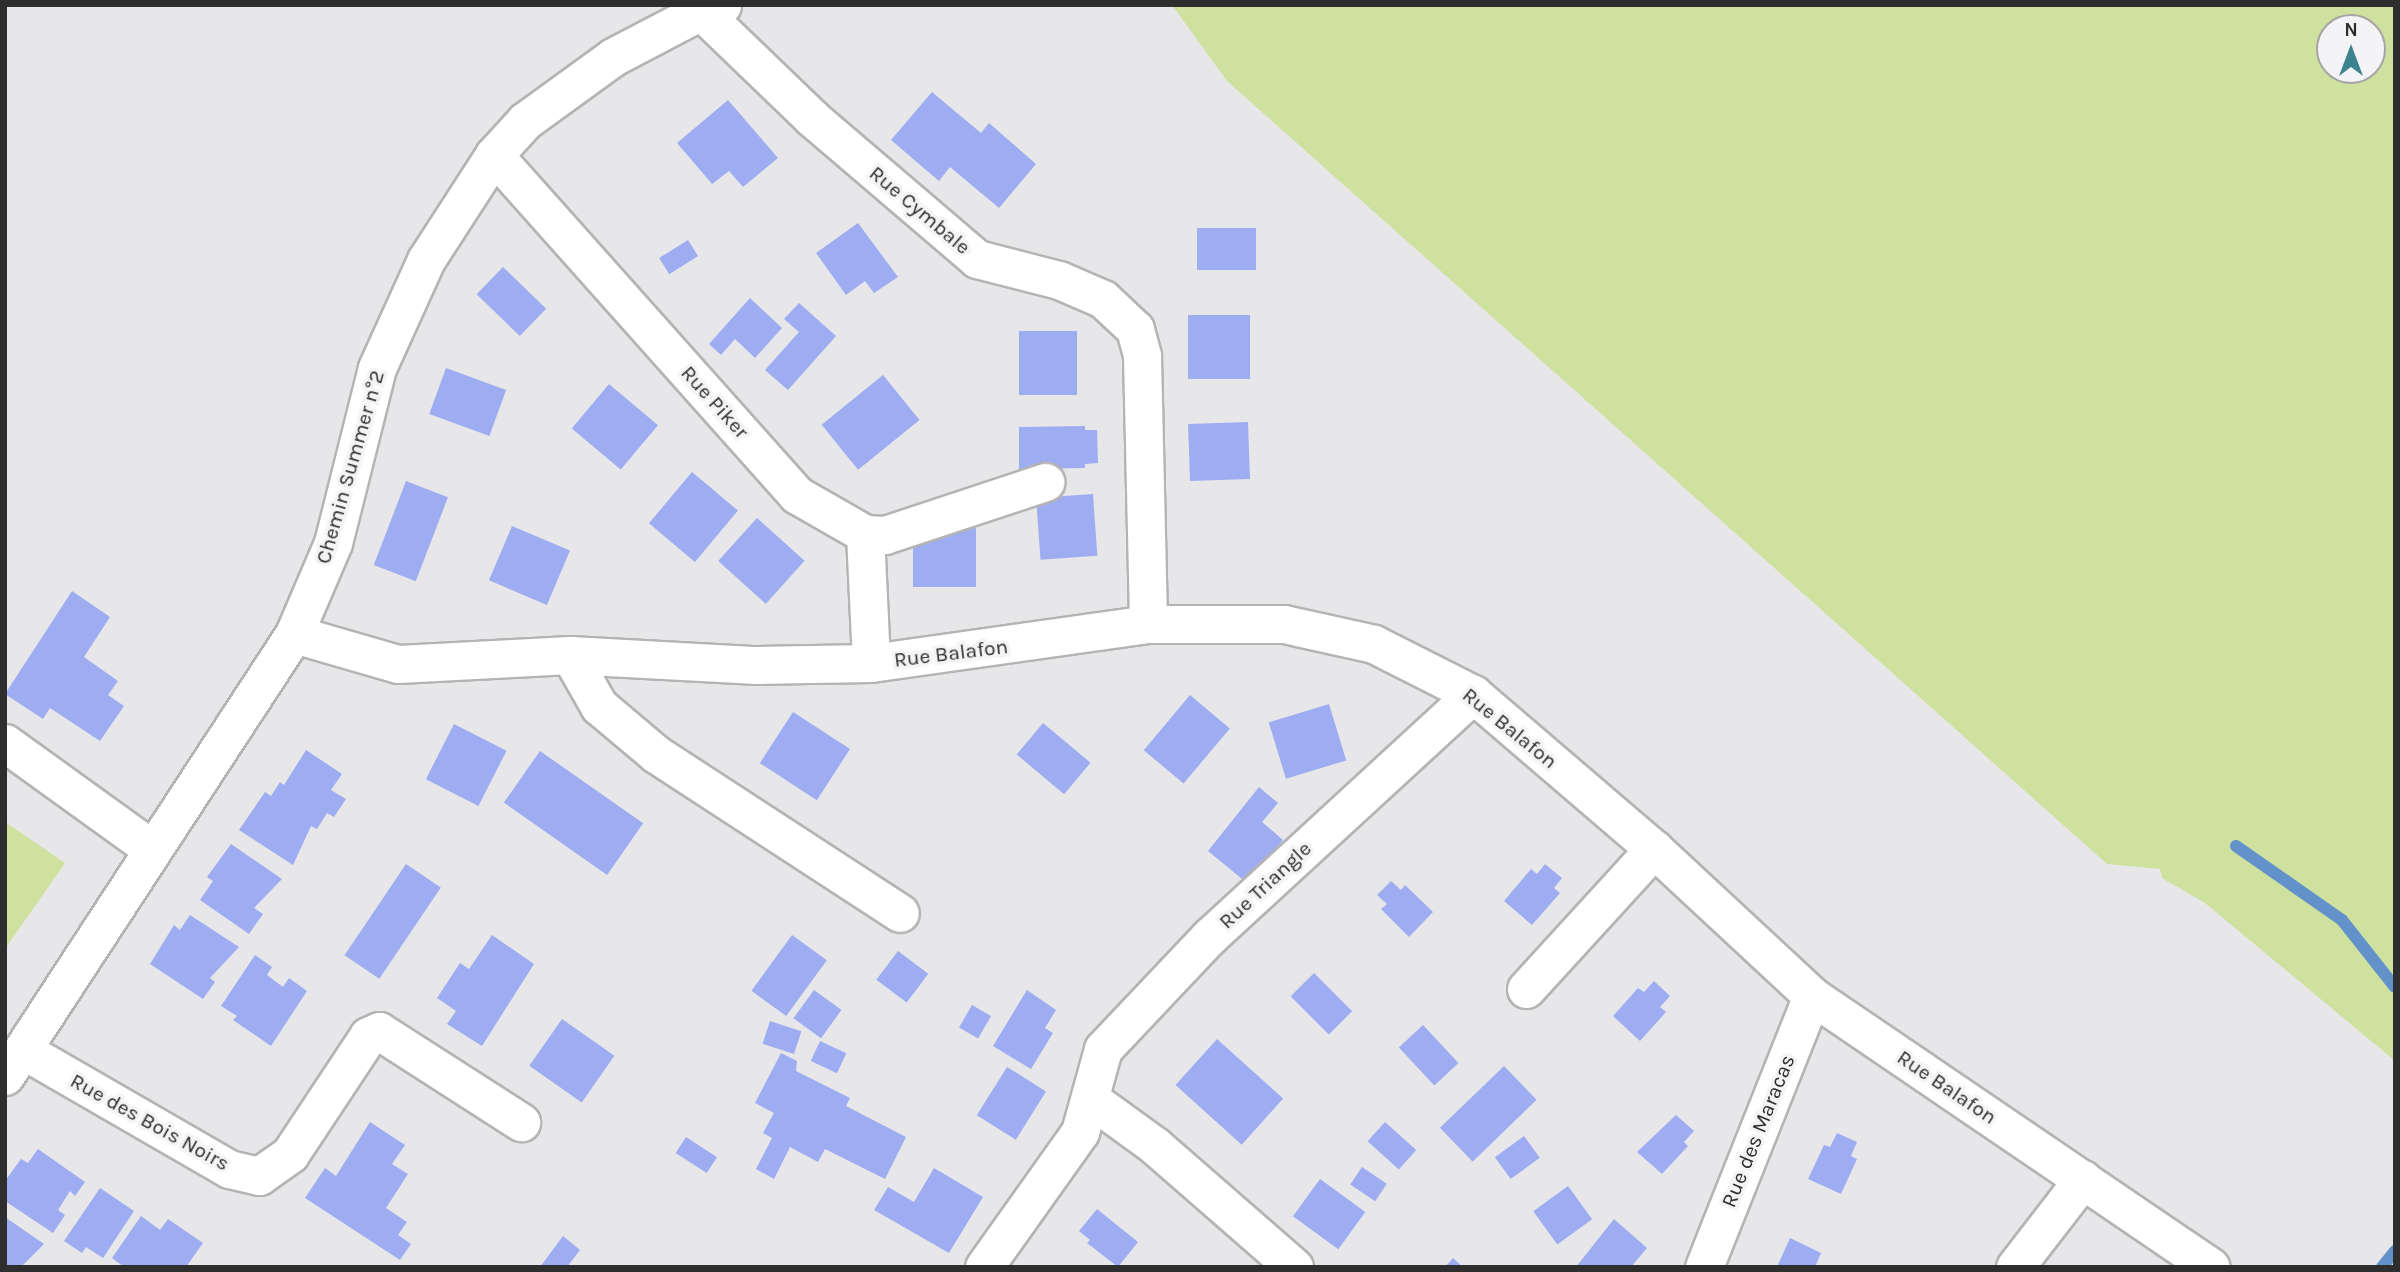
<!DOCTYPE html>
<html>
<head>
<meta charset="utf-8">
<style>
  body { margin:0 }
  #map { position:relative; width:2400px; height:1272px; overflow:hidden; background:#e7e7e9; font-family:Karla,sans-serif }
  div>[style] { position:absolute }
  .green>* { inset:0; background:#cfe19f }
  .stream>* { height:12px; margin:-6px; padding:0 6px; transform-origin:6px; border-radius:6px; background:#6392ca }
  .building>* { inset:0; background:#9eadf1; transform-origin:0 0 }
  .roads { filter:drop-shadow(2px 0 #b4b4b5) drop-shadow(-2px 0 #b4b4b5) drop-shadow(0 2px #b4b4b5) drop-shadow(0 -2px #b4b4b5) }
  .street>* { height:37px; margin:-18.5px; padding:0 18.5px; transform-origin:18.5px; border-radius:18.5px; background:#fff }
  span { translate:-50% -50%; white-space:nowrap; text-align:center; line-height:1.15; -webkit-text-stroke:7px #f4f4f6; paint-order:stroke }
  .street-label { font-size:21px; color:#2e2e2e }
  .frame { position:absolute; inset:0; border:7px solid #2e2e2e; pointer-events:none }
  .north { position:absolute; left:2316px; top:14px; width:70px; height:70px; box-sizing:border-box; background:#f4f4f6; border:2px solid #a5a5a6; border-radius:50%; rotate:0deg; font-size:19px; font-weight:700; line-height:28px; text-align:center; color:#2e2e2e }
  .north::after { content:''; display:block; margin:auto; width:24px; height:32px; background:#3d828f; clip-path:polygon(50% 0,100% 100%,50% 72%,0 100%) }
</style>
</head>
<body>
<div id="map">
  <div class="green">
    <div style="clip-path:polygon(evenodd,1172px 5px,2395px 5px,2395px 1061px,2205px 903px,2162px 878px,2160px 869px,2107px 864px,1227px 81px,1172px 5px,2330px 28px,2372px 28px,2372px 70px,2330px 70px,2330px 28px)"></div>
    <div style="clip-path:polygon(5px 822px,65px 863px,5px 949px)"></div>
  </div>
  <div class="stream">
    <div style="left:2236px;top:846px;width:129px;rotate:34.9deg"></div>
    <div style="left:2342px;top:920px;width:85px;rotate:51.7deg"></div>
    <div style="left:2382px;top:1267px;width:21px;rotate:-51deg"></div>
  </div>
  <div class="building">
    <div style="clip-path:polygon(932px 92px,981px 133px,989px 123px,1036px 164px,999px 208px,950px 167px,939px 181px,891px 140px)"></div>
    <div style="clip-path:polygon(728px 100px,778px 158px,743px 187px,729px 171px,712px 184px,677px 143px)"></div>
    <div style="clip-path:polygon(858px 223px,898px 277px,874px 293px,865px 281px,846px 295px,816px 253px)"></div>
    <div style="left:1197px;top:228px;width:59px;height:42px"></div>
    <div style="left:688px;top:240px;width:19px;height:34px;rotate:58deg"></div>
    <div style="left:503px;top:267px;width:60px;height:38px;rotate:44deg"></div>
    <div style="clip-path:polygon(750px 298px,782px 328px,755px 358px,735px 339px,721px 355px,709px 344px)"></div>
    <div style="clip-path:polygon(799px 303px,836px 336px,788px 390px,765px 370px,799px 332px,784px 319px)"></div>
    <div style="left:1188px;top:315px;width:62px;height:64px"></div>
    <div style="left:1019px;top:331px;width:58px;height:64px"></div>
    <div style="left:446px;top:368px;width:64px;height:49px;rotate:20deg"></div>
    <div style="left:883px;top:375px;width:58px;height:79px;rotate:51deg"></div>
    <div style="left:609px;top:384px;width:64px;height:58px;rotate:40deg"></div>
    <div style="left:1248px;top:422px;width:57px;height:60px;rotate:88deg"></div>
    <div style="clip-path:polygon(1085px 426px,1085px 430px,1097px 430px,1098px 463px,1085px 464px,1085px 468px,1019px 469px,1019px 427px)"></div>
    <div style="left:692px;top:472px;width:60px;height:67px;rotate:40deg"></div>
    <div style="left:406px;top:481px;width:45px;height:90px;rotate:21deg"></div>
    <div style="left:1093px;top:494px;width:62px;height:57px;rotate:86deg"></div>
    <div style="left:757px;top:518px;width:64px;height:58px;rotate:42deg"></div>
    <div style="left:512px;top:526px;width:63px;height:59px;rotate:23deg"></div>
    <div style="left:913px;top:528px;width:63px;height:59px"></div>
    <div style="clip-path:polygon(72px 591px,110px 617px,84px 657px,118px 681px,108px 695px,124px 706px,100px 741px,50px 708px,43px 719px,5px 694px)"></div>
    <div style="left:1190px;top:695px;width:52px;height:72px;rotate:40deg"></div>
    <div style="left:1329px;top:704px;width:59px;height:63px;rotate:73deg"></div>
    <div style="left:793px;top:712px;width:68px;height:61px;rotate:33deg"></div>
    <div style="left:1043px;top:723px;width:62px;height:41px;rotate:40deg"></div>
    <div style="left:454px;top:724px;width:59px;height:62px;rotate:27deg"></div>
    <div style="clip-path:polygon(306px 750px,342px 774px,331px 790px,346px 799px,334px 817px,327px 813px,317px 829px,311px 826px,293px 865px,239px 830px,265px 792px,271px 796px,280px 782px,284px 785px)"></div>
    <div style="left:540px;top:751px;width:126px;height:63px;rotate:35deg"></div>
    <div style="clip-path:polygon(1259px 787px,1278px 803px,1262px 822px,1283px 840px,1247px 883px,1208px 851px)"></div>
    <div style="clip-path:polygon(231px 844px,282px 879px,254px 908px,263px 914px,249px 934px,200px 900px,213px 881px,207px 877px)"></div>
    <div style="left:406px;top:864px;width:42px;height:110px;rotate:34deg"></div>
    <div style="clip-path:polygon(1545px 864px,1562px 878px,1554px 888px,1560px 893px,1532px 925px,1504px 901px,1531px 869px,1537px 874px)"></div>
    <div style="clip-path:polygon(1391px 881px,1401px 890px,1405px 885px,1433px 912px,1409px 937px,1381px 909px,1387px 904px,1377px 895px)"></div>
    <div style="clip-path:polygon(190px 915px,239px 947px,210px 978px,215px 982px,203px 999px,150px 964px,174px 925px,180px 930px)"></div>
    <div style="clip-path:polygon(492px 935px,534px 964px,482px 1046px,447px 1024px,456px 1011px,437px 998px,460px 963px,469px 969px)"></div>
    <div style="left:792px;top:935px;width:43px;height:69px;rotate:36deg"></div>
    <div style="left:898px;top:951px;width:38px;height:36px;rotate:37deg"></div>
    <div style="clip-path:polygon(255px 955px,272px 967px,267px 975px,283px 987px,289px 978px,307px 991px,271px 1046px,233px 1020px,237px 1016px,221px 1006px)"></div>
    <div style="left:1314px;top:973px;width:54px;height:33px;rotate:45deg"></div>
    <div style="clip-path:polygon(1654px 981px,1670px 996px,1660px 1007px,1666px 1012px,1640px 1041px,1613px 1016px,1638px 988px,1644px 992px)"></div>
    <div style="left:814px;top:990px;width:34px;height:35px;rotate:36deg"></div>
    <div style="clip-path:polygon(1027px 990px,1056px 1010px,1045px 1028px,1053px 1033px,1031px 1069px,993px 1046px)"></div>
    <div style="left:972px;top:1005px;width:22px;height:26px;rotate:30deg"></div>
    <div style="left:562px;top:1019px;width:64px;height:57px;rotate:35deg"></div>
    <div style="left:770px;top:1021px;width:33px;height:24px;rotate:18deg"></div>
    <div style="left:1423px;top:1025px;width:52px;height:33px;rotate:47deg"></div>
    <div style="left:1217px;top:1039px;width:89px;height:62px;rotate:42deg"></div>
    <div style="left:820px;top:1041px;width:29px;height:22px;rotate:25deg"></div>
    <div style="clip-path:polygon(781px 1053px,797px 1061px,796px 1071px,850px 1098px,846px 1106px,906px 1137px,885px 1179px,825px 1149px,818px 1162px,790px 1147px,774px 1179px,756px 1169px,772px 1138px,763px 1133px,774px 1113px,755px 1103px)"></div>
    <div style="left:1504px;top:1066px;width:47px;height:89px;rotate:46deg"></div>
    <div style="left:1007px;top:1067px;width:46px;height:57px;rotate:32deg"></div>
    <div style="clip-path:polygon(1676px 1115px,1694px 1131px,1684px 1142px,1688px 1146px,1662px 1174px,1637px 1152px)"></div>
    <div style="clip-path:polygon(370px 1122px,405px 1145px,392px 1164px,408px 1174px,386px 1208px,407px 1222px,398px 1235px,411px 1244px,400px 1260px,305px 1198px,325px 1168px,336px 1176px)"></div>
    <div style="left:1385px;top:1122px;width:42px;height:26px;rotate:42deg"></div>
    <div style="clip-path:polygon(1837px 1133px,1857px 1142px,1851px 1156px,1857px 1159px,1841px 1194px,1808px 1179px,1824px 1145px,1830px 1147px)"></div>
    <div style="left:1524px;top:1136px;width:27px;height:36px;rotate:54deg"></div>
    <div style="left:686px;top:1137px;width:37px;height:19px;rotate:33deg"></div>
    <div style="clip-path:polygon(38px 1149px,85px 1182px,75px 1196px,70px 1191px,58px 1210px,65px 1215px,53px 1233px,5px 1201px,5px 1181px,21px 1159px,28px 1163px)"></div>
    <div style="left:1362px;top:1167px;width:30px;height:21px;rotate:34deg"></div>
    <div style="clip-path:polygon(934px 1168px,983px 1197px,949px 1253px,874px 1210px,888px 1187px,914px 1202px)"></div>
    <div style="left:1320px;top:1179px;width:56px;height:46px;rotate:36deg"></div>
    <div style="left:1568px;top:1186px;width:41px;height:43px;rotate:54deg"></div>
    <div style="clip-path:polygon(100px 1188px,134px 1211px,103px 1258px,86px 1247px,82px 1253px,64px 1241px)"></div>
    <div style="clip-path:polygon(1097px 1209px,1138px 1242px,1118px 1267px,1087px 1243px,1090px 1240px,1079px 1231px)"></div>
    <div style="clip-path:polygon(141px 1216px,160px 1230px,168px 1219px,203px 1243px,186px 1267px,124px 1267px,112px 1258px)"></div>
    <div style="clip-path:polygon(5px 1217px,44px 1244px,21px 1267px,5px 1267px)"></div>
    <div style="clip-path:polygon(1614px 1219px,1647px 1248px,1631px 1267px,1576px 1267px)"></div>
    <div style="clip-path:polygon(563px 1236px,580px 1250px,567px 1267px,540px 1267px)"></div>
    <div style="clip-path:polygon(1790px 1238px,1821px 1253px,1815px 1267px,1777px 1267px)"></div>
    <div style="clip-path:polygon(1453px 1258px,1463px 1267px,1445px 1267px)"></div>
  </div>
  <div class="roads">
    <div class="street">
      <div style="left:701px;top:11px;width:154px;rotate:43.9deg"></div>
      <div style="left:812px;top:118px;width:217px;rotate:40.5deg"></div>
      <div style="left:977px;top:259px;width:85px;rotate:14.4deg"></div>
      <div style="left:1059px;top:280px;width:48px;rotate:23.4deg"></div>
      <div style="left:1103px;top:299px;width:44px;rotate:43.2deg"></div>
      <div style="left:1135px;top:329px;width:28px;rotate:75deg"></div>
      <div style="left:1142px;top:356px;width:268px;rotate:88.7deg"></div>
      <div style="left:494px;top:155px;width:455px;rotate:48.3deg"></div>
      <div style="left:797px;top:495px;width:78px;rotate:29.8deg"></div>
      <div style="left:865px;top:534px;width:129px;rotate:87.3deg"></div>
      <div style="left:865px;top:534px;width:20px;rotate:3deg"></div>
      <div style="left:885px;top:535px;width:169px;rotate:-18.3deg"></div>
      <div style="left:294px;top:634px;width:108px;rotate:16.1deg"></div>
      <div style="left:398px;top:664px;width:172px;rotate:-3deg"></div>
      <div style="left:570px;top:655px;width:187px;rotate:3.1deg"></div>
      <div style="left:757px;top:665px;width:114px;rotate:-1deg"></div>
      <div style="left:871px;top:663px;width:280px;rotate:-8deg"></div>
      <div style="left:1148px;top:624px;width:136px"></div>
      <div style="left:1284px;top:624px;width:92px;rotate:12.5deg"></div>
      <div style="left:1374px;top:644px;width:111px;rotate:26.8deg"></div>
      <div style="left:1473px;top:694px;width:238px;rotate:40.6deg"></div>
      <div style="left:1654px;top:849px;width:216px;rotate:42.9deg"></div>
      <div style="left:1812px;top:996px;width:482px;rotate:34.2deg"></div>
      <div style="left:570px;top:655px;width:59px;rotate:60.4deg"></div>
      <div style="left:599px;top:706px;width:75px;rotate:40.1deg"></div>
      <div style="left:656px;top:754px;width:291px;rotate:33.1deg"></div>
      <div style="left:5px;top:743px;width:181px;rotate:35.8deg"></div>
      <div style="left:1526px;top:989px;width:190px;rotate:-47.6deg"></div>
      <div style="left:23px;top:1050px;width:238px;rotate:30deg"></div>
      <div style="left:229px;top:1169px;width:31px;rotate:13deg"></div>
      <div style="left:259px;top:1176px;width:38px;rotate:-35deg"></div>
      <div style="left:290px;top:1154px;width:141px;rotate:-56.5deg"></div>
      <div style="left:368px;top:1036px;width:12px;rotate:-24deg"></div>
      <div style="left:379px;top:1031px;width:169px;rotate:32.7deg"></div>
      <div style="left:5px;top:1076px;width:528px;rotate:-56.82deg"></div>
      <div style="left:294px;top:634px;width:99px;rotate:-66.8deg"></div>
      <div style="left:333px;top:543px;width:180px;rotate:-75.9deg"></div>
      <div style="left:377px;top:368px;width:119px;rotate:-65.6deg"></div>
      <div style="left:426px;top:260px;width:125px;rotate:-57.1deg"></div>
      <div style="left:494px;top:155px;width:46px;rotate:-47.6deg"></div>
      <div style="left:525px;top:121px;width:109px;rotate:-36deg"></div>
      <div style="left:613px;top:57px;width:99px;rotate:-27.6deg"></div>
      <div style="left:701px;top:11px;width:22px;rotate:-16deg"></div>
      <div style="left:1092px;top:1100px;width:77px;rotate:36deg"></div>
      <div style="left:1154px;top:1145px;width:186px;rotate:41.1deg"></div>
      <div style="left:984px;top:1267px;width:166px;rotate:-54.6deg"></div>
      <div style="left:1080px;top:1132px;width:86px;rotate:-74.5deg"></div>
      <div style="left:1103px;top:1049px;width:156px;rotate:-46.6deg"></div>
      <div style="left:1210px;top:936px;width:357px;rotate:-42.6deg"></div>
      <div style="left:1704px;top:1267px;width:292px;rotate:-68.3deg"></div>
      <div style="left:2015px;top:1267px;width:111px;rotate:-52.3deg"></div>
    </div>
  </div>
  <div class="street-label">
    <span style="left:920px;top:210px;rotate:40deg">Rue Cymbale</span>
    <span style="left:715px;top:402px;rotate:48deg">Rue Piker</span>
    <span style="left:350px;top:467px;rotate:-74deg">Chemin Summer n°2</span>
    <span style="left:951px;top:653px;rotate:-7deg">Rue Balafon</span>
    <span style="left:1510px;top:728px;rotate:39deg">Rue Balafon</span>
    <span style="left:1265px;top:885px;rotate:-43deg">Rue Triangle</span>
    <span style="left:1947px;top:1087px;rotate:34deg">Rue Balafon</span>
    <span style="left:150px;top:1122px;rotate:29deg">Rue des Bois Noirs</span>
    <span style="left:1758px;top:1131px;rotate:-68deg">Rue des Maracas</span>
  </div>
  <div class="frame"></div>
  <div class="north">N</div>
</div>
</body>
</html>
